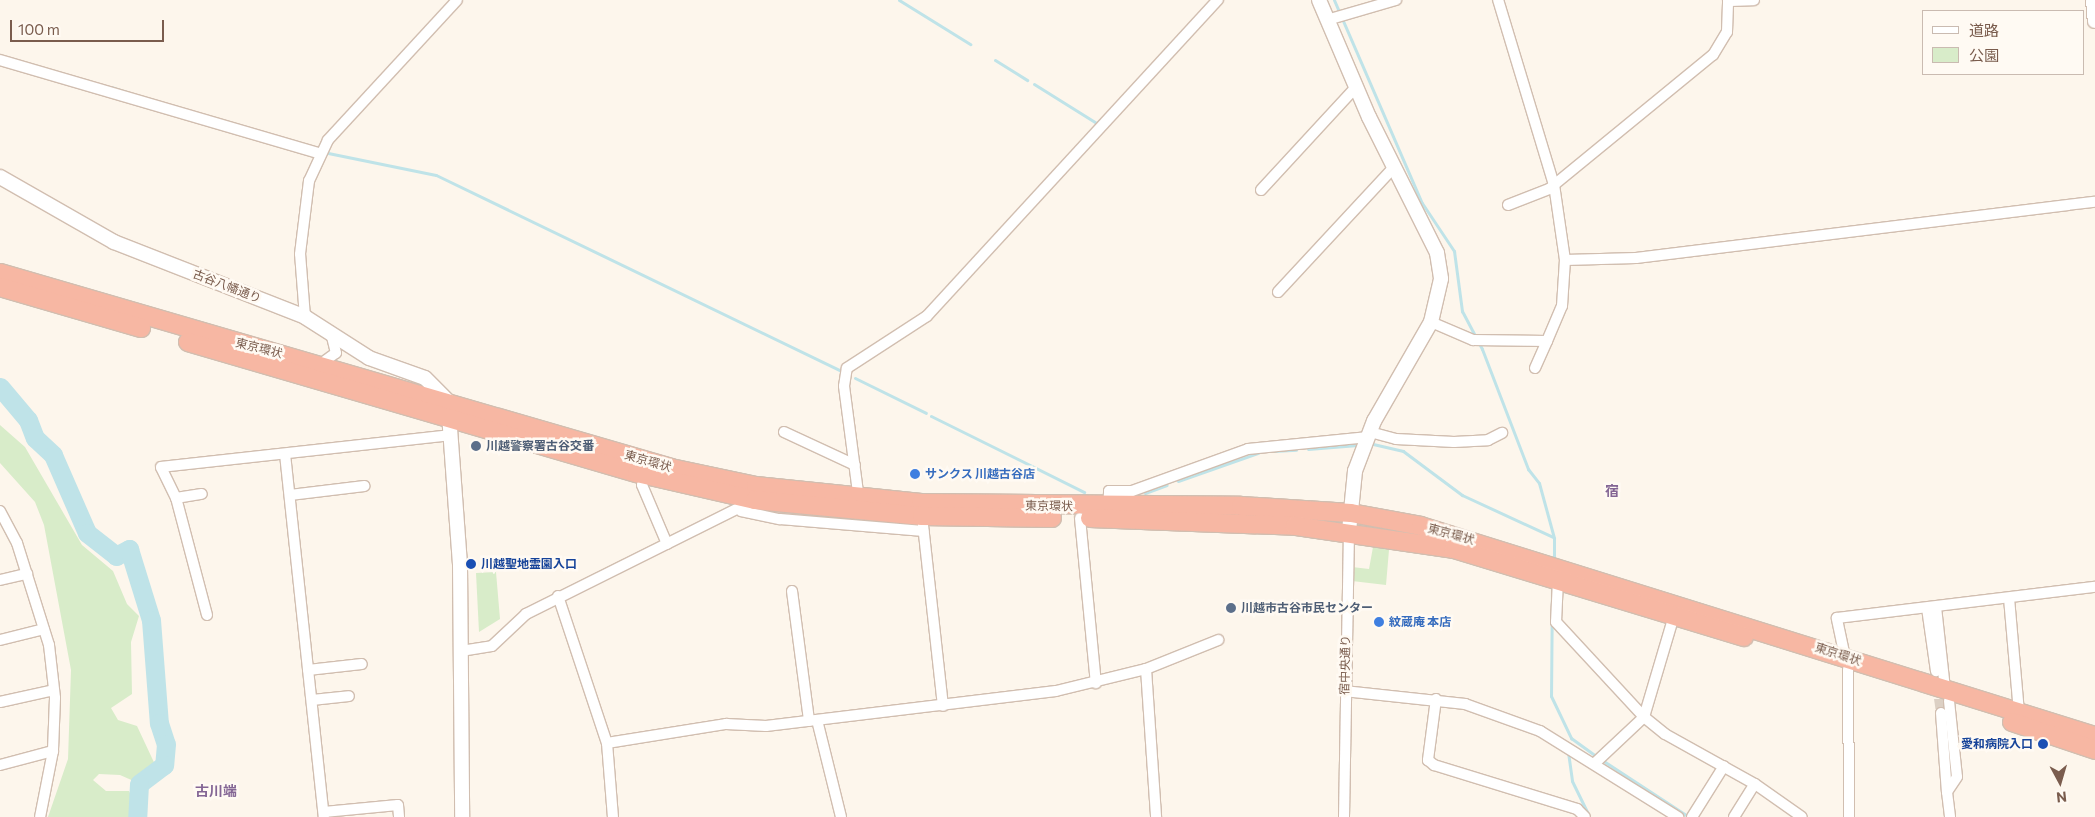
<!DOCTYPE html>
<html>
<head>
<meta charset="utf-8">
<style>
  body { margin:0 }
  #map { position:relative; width:2095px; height:817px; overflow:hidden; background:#fdf6ec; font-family:Commissioner,"Noto Sans JP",sans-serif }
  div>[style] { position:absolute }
  .green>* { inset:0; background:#d8ecc9 }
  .stream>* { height:3px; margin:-1.5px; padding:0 1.5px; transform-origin:1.5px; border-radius:1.5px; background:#bfe3e8 }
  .river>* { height:19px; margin:-9.5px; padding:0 9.5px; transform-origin:9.5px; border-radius:9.5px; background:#bfe3e8 }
  .street-tunnel>* { height:10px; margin-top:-5px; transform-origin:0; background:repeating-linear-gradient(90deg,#dcd0c4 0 10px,transparent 0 15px) }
  .roads { filter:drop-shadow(1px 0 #d1beb0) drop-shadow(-1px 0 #d1beb0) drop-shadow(0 1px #d1beb0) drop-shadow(0 -1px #d1beb0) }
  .street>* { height:10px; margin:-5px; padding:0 5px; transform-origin:5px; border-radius:5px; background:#fff }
  .secondary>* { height:14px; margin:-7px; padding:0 7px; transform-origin:7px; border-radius:7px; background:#fff }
  .highway>* { height:18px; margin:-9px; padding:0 9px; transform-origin:9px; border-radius:9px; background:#f7b7a3 }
  .dots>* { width:14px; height:14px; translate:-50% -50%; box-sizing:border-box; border:2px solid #fffaf3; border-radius:50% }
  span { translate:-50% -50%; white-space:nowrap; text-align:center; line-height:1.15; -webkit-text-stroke:5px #fffaf3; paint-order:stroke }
  .street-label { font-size:12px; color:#7a5c4d }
  .service-label { font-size:12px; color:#4e5e75; font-weight:700 }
  .left { translate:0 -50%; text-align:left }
  .shop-label { font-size:12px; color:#366cbe; font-weight:700 }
  .transit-label { font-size:12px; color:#164399; font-weight:700 }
  .right { translate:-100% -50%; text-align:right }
  .neighbourhood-label { font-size:14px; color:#846695; font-weight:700 }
  .legend { position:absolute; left:1922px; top:10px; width:162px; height:65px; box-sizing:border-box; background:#fffaf3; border:1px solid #cabbb1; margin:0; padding:6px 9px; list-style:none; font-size:15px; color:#7a5c4d }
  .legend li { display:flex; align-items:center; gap:10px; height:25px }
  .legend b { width:25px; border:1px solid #cabbb1 }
  .north { position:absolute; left:2035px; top:757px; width:50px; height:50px; -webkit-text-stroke:4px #fffaf3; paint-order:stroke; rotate:174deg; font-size:14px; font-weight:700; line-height:20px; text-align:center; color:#7a5c4d }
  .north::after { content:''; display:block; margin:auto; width:18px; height:22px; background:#7a5c4d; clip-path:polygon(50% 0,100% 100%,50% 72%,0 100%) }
  .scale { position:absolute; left:10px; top:20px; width:154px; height:22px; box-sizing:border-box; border:2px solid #7a5c4d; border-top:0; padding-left:6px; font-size:15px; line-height:18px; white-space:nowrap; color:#7a5c4d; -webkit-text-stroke:4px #fffaf3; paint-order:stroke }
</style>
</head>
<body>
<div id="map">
  <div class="green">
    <div style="clip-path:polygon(0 425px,25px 447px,82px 545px,113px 571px,127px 604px,139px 616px,131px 642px,132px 694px,111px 708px,118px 720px,137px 726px,159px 773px,155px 784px,145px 786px,120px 775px,99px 774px,93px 780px,106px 791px,129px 791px,134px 801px,132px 817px,48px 817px,68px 759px,71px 670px,44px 525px,35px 502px,0 463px)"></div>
    <div style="clip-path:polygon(1373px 547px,1389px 550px,1386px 585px,1352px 581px,1352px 567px,1369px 569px)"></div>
    <div style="clip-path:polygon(496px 572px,500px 619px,479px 632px,476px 573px)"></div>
  </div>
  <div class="stream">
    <div style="left:899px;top:0;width:84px;rotate:31.8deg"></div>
    <div style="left:1334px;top:0;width:221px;rotate:66.6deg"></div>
    <div style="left:1422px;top:203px;width:58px;rotate:56.3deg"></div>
    <div style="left:1454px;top:251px;width:61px;rotate:82.4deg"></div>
    <div style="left:1462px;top:311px;width:43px;rotate:62.2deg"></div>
    <div style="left:1482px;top:349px;width:129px;rotate:69deg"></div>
    <div style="left:1528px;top:469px;width:18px;rotate:52deg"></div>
    <div style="left:1539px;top:483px;width:57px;rotate:74.7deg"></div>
    <div style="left:1554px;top:538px;width:25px;rotate:90deg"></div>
    <div style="left:995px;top:60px;width:38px;rotate:32deg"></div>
    <div style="left:1034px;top:84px;width:75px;rotate:32deg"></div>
    <div style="left:111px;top:87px;width:16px;rotate:18deg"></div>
    <div style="left:328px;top:153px;width:110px;rotate:11.5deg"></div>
    <div style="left:436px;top:175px;width:450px;rotate:25.8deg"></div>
    <div style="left:855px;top:378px;width:79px;rotate:26.2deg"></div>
    <div style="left:931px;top:416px;width:171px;rotate:26.4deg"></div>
    <div style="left:1373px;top:444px;width:31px;rotate:13deg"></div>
    <div style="left:1403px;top:451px;width:74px;rotate:36.7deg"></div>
    <div style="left:1462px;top:495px;width:100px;rotate:24.8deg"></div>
    <div style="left:1308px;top:449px;width:50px;rotate:-4.6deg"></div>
    <div style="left:1274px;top:451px;width:22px;rotate:-3deg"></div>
    <div style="left:1178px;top:481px;width:85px;rotate:-19.3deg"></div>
    <div style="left:1145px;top:493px;width:23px;rotate:-20deg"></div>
    <div style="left:1552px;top:584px;width:112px;rotate:90.5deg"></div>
    <div style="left:1551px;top:696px;width:47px;rotate:64.5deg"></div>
    <div style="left:1571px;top:738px;width:32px;rotate:36deg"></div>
    <div style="left:1568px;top:752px;width:29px;rotate:82deg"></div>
    <div style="left:1572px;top:781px;width:37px;rotate:64deg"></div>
    <div style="left:1602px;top:760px;width:104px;rotate:33.2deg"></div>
  </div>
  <div class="river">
    <div style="left:0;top:387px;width:43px;rotate:49.7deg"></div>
    <div style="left:28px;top:420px;width:19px;rotate:69deg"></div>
    <div style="left:35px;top:438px;width:25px;rotate:43deg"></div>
    <div style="left:53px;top:455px;width:85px;rotate:66.4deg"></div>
    <div style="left:87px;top:533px;width:37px;rotate:38deg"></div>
    <div style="left:116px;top:556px;width:15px;rotate:-28deg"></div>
    <div style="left:129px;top:549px;width:74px;rotate:72.8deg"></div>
    <div style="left:151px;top:620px;width:103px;rotate:85.6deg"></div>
    <div style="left:159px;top:723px;width:22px;rotate:72deg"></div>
    <div style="left:166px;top:744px;width:21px;rotate:95deg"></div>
    <div style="left:164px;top:765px;width:31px;rotate:143deg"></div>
    <div style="left:139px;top:784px;width:33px;rotate:93deg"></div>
  </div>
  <div class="street-tunnel">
    <div style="left:1937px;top:684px;width:29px;rotate:82deg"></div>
  </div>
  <div class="roads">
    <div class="street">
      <div style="left:1728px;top:1px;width:26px;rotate:-2deg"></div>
      <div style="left:1327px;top:20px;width:72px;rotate:-16.2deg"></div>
      <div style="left:0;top:60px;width:334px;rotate:16.3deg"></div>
      <div style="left:1261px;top:190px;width:140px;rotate:-47.3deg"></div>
      <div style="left:1508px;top:205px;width:44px;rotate:-21.3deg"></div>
      <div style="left:1549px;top:189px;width:212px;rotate:-39.3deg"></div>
      <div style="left:1713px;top:55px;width:27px;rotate:-59deg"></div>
      <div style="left:1727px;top:32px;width:32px;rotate:-88deg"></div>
      <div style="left:1565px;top:260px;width:71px;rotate:-1.6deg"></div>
      <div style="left:1636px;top:258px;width:462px;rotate:-7deg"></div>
      <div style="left:1278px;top:292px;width:172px;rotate:-47.1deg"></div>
      <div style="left:305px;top:317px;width:63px;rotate:-94.5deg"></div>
      <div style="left:300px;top:254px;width:74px;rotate:-83deg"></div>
      <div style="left:309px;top:181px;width:45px;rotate:-65.1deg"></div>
      <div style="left:328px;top:140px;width:190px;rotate:-47.3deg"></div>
      <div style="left:1431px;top:322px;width:46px;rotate:23.2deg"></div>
      <div style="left:1473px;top:340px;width:74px;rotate:0.8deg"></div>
      <div style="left:1547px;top:341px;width:38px;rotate:-67deg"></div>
      <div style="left:1562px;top:306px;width:46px;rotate:-86.3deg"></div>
      <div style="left:1565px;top:260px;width:76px;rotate:-98.3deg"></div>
      <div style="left:1554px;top:185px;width:193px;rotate:-106.8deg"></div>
      <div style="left:322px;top:363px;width:17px;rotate:-36deg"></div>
      <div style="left:336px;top:353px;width:21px;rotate:-104deg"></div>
      <div style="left:1535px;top:368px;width:30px;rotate:-66deg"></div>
      <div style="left:784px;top:432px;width:78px;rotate:24.9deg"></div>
      <div style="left:1370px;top:432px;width:27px;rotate:15deg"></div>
      <div style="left:1396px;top:439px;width:58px;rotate:3deg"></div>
      <div style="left:1454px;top:442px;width:34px;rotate:-3deg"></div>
      <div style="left:1488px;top:440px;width:16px;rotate:-27deg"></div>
      <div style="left:285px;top:454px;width:365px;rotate:83.9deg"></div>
      <div style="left:644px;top:474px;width:11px;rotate:100deg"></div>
      <div style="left:642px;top:485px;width:64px;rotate:67deg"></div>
      <div style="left:290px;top:495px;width:75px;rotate:-6.9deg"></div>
      <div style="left:176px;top:498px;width:26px;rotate:-9deg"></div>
      <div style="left:859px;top:500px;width:115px;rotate:-97.5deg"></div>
      <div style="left:844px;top:386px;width:18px;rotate:-81deg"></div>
      <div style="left:847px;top:368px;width:95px;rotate:-33deg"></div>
      <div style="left:927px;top:316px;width:430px;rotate:-47.4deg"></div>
      <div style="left:1108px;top:507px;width:16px;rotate:-86deg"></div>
      <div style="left:1109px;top:491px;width:23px"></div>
      <div style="left:1132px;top:491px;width:123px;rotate:-19.9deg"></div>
      <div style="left:1248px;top:449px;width:121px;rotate:-5.7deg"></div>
      <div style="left:0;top:511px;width:36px;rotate:62deg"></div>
      <div style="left:17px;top:543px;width:107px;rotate:72.6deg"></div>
      <div style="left:49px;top:645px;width:53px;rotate:83.5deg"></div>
      <div style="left:55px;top:698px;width:53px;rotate:92.2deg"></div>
      <div style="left:53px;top:751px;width:67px;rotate:101.1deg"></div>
      <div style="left:741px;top:511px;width:40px;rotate:12deg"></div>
      <div style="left:780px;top:519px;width:144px;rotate:4.8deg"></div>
      <div style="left:922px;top:516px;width:191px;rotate:83.7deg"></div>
      <div style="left:1080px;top:518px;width:166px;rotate:84.5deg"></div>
      <div style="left:0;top:580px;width:28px;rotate:-13deg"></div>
      <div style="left:1558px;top:580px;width:42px;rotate:92.7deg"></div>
      <div style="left:1556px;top:622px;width:129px;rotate:47.2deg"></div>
      <div style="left:1644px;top:717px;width:27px;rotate:39deg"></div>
      <div style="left:1665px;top:734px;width:103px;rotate:29.1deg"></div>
      <div style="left:1755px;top:784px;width:57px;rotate:35.1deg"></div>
      <div style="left:792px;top:591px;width:131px;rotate:82.5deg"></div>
      <div style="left:558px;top:596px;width:155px;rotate:71.6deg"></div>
      <div style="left:607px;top:743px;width:74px;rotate:85.4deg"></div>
      <div style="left:2009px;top:598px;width:114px;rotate:85deg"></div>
      <div style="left:1936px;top:607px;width:81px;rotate:83.7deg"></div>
      <div style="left:1927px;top:608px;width:64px;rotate:81.9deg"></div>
      <div style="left:207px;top:615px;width:121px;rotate:-104.8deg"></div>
      <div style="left:176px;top:498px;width:34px;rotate:-116deg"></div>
      <div style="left:161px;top:467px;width:292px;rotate:-6.3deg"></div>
      <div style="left:0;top:640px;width:45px;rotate:-14deg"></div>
      <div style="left:461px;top:651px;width:31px;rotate:-9deg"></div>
      <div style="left:492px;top:646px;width:47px;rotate:-43.3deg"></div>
      <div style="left:526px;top:614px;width:256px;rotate:-26.5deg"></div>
      <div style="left:1845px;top:657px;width:40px;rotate:-102deg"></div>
      <div style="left:1837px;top:618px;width:260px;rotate:-6.9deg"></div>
      <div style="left:1146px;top:669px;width:148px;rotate:86.1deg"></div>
      <div style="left:1848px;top:669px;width:148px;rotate:89.6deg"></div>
      <div style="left:308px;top:670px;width:54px;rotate:-6.3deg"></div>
      <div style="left:1344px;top:691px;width:122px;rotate:6.1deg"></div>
      <div style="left:1465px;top:704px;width:80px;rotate:19.8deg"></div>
      <div style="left:1540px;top:731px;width:163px;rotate:31.9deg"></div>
      <div style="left:1436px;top:699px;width:62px;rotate:97.5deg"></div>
      <div style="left:1428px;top:760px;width:8px;rotate:40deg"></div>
      <div style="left:1434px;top:765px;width:150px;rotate:17.1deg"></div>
      <div style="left:1577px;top:809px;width:11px;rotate:45deg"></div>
      <div style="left:312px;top:700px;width:37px;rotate:-6deg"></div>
      <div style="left:1949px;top:701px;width:76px;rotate:84deg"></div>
      <div style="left:1957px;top:777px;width:18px;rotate:124deg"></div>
      <div style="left:1947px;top:792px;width:25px;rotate:83deg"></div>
      <div style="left:0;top:702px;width:55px;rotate:-12.5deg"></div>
      <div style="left:1941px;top:713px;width:79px;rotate:85.7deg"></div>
      <div style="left:817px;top:720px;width:100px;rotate:76.1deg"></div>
      <div style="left:607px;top:743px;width:121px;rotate:-9.1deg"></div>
      <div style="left:726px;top:724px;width:40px;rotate:2.9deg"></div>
      <div style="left:766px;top:726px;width:292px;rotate:-6.9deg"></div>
      <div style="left:1056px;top:691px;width:93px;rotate:-13.7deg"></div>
      <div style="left:1146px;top:669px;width:78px;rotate:-21.9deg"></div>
      <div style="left:1595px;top:763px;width:67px;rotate:-43.2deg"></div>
      <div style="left:1644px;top:717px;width:105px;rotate:-73.5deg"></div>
      <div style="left:0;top:765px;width:55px;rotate:-14.8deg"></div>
      <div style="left:324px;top:812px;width:74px;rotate:-5.4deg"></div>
      <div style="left:398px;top:805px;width:12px;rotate:85deg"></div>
      <div style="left:1344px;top:817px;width:286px;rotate:-89deg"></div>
      <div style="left:1692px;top:817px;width:60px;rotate:-57.9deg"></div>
      <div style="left:1734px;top:817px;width:39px;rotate:-58deg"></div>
    </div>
    <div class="secondary">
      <div style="left:1319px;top:0;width:127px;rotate:66.9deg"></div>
      <div style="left:1369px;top:117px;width:152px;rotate:63.4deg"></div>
      <div style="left:1437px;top:253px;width:26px;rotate:81deg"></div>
      <div style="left:1441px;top:279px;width:44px;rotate:103.1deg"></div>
      <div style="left:1431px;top:322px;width:114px;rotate:119.9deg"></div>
      <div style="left:1374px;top:421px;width:53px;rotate:110.8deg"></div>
      <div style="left:1355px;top:471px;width:60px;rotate:95.7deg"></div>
      <div style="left:2093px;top:0;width:21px;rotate:85deg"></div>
      <div style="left:0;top:177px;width:131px;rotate:29.7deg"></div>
      <div style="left:114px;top:242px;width:205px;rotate:21.4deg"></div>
      <div style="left:305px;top:317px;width:76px;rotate:32.6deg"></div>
      <div style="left:369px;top:358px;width:59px;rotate:19.7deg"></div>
      <div style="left:425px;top:378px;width:33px;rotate:45deg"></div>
      <div style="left:448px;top:401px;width:164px;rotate:85.8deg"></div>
      <div style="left:460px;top:565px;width:252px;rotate:89.5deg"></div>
    </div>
    <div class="highway">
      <div style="left:0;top:273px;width:699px;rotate:16.2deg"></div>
      <div style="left:671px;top:468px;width:87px;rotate:12deg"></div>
      <div style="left:756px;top:486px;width:166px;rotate:5.9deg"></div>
      <div style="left:921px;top:503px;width:320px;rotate:0.5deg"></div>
      <div style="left:1241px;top:506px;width:110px;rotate:3.6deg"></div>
      <div style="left:1351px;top:513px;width:71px;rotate:10.5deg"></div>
      <div style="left:1421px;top:526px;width:706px;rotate:17.31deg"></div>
      <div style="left:0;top:287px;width:147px;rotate:16.2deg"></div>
      <div style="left:188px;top:342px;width:468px;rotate:16.3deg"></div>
      <div style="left:637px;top:473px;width:121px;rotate:12.9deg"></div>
      <div style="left:755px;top:500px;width:168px;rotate:5.5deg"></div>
      <div style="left:922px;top:516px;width:130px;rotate:0.9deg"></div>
      <div style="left:1090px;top:518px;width:205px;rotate:2.2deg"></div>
      <div style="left:1295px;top:526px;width:161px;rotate:8.2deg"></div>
      <div style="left:1454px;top:549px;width:303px;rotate:16.9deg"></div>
      <div style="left:2012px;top:722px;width:88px;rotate:18.6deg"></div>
    </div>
  </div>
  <div class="dots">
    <div style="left:476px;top:446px;background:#5c6f8a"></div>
    <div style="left:915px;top:474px;background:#3f7fe0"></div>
    <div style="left:471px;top:564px;background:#1a4fb4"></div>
    <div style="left:1231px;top:608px;background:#5c6f8a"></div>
    <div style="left:1379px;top:622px;background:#3f7fe0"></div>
    <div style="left:2043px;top:744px;background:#1a4fb4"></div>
  </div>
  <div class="street-label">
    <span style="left:227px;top:286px;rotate:21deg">古谷八幡通り</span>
    <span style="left:259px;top:348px;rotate:14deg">東京環状</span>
    <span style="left:648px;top:461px;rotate:16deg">東京環状</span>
    <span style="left:1049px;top:506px;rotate:1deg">東京環状</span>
    <span style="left:1451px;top:534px;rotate:15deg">東京環状</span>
    <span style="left:1838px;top:654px;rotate:18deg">東京環状</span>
    <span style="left:1345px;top:665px;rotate:-89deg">宿中央通り</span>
  </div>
  <div class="service-label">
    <span class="left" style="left:486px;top:446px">川越警察署古谷交番</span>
    <span class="left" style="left:1241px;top:608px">川越市古谷市民センター</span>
  </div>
  <div class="shop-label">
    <span class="left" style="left:925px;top:474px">サンクス 川越古谷店</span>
    <span class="left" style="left:1389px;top:622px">紋蔵庵 本店</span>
  </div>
  <div class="transit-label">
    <span class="left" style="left:481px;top:564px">川越聖地霊園入口</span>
    <span class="right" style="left:2033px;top:744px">愛和病院入口</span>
  </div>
  <div class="neighbourhood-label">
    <span style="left:1612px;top:491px">宿</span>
    <span style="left:216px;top:791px">古川端</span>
  </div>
  <ul class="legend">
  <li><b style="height:6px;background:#fff"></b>道路</li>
  <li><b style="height:14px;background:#d8ecc9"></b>公園</li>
  </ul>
  <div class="north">N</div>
  <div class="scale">100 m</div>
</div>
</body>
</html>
